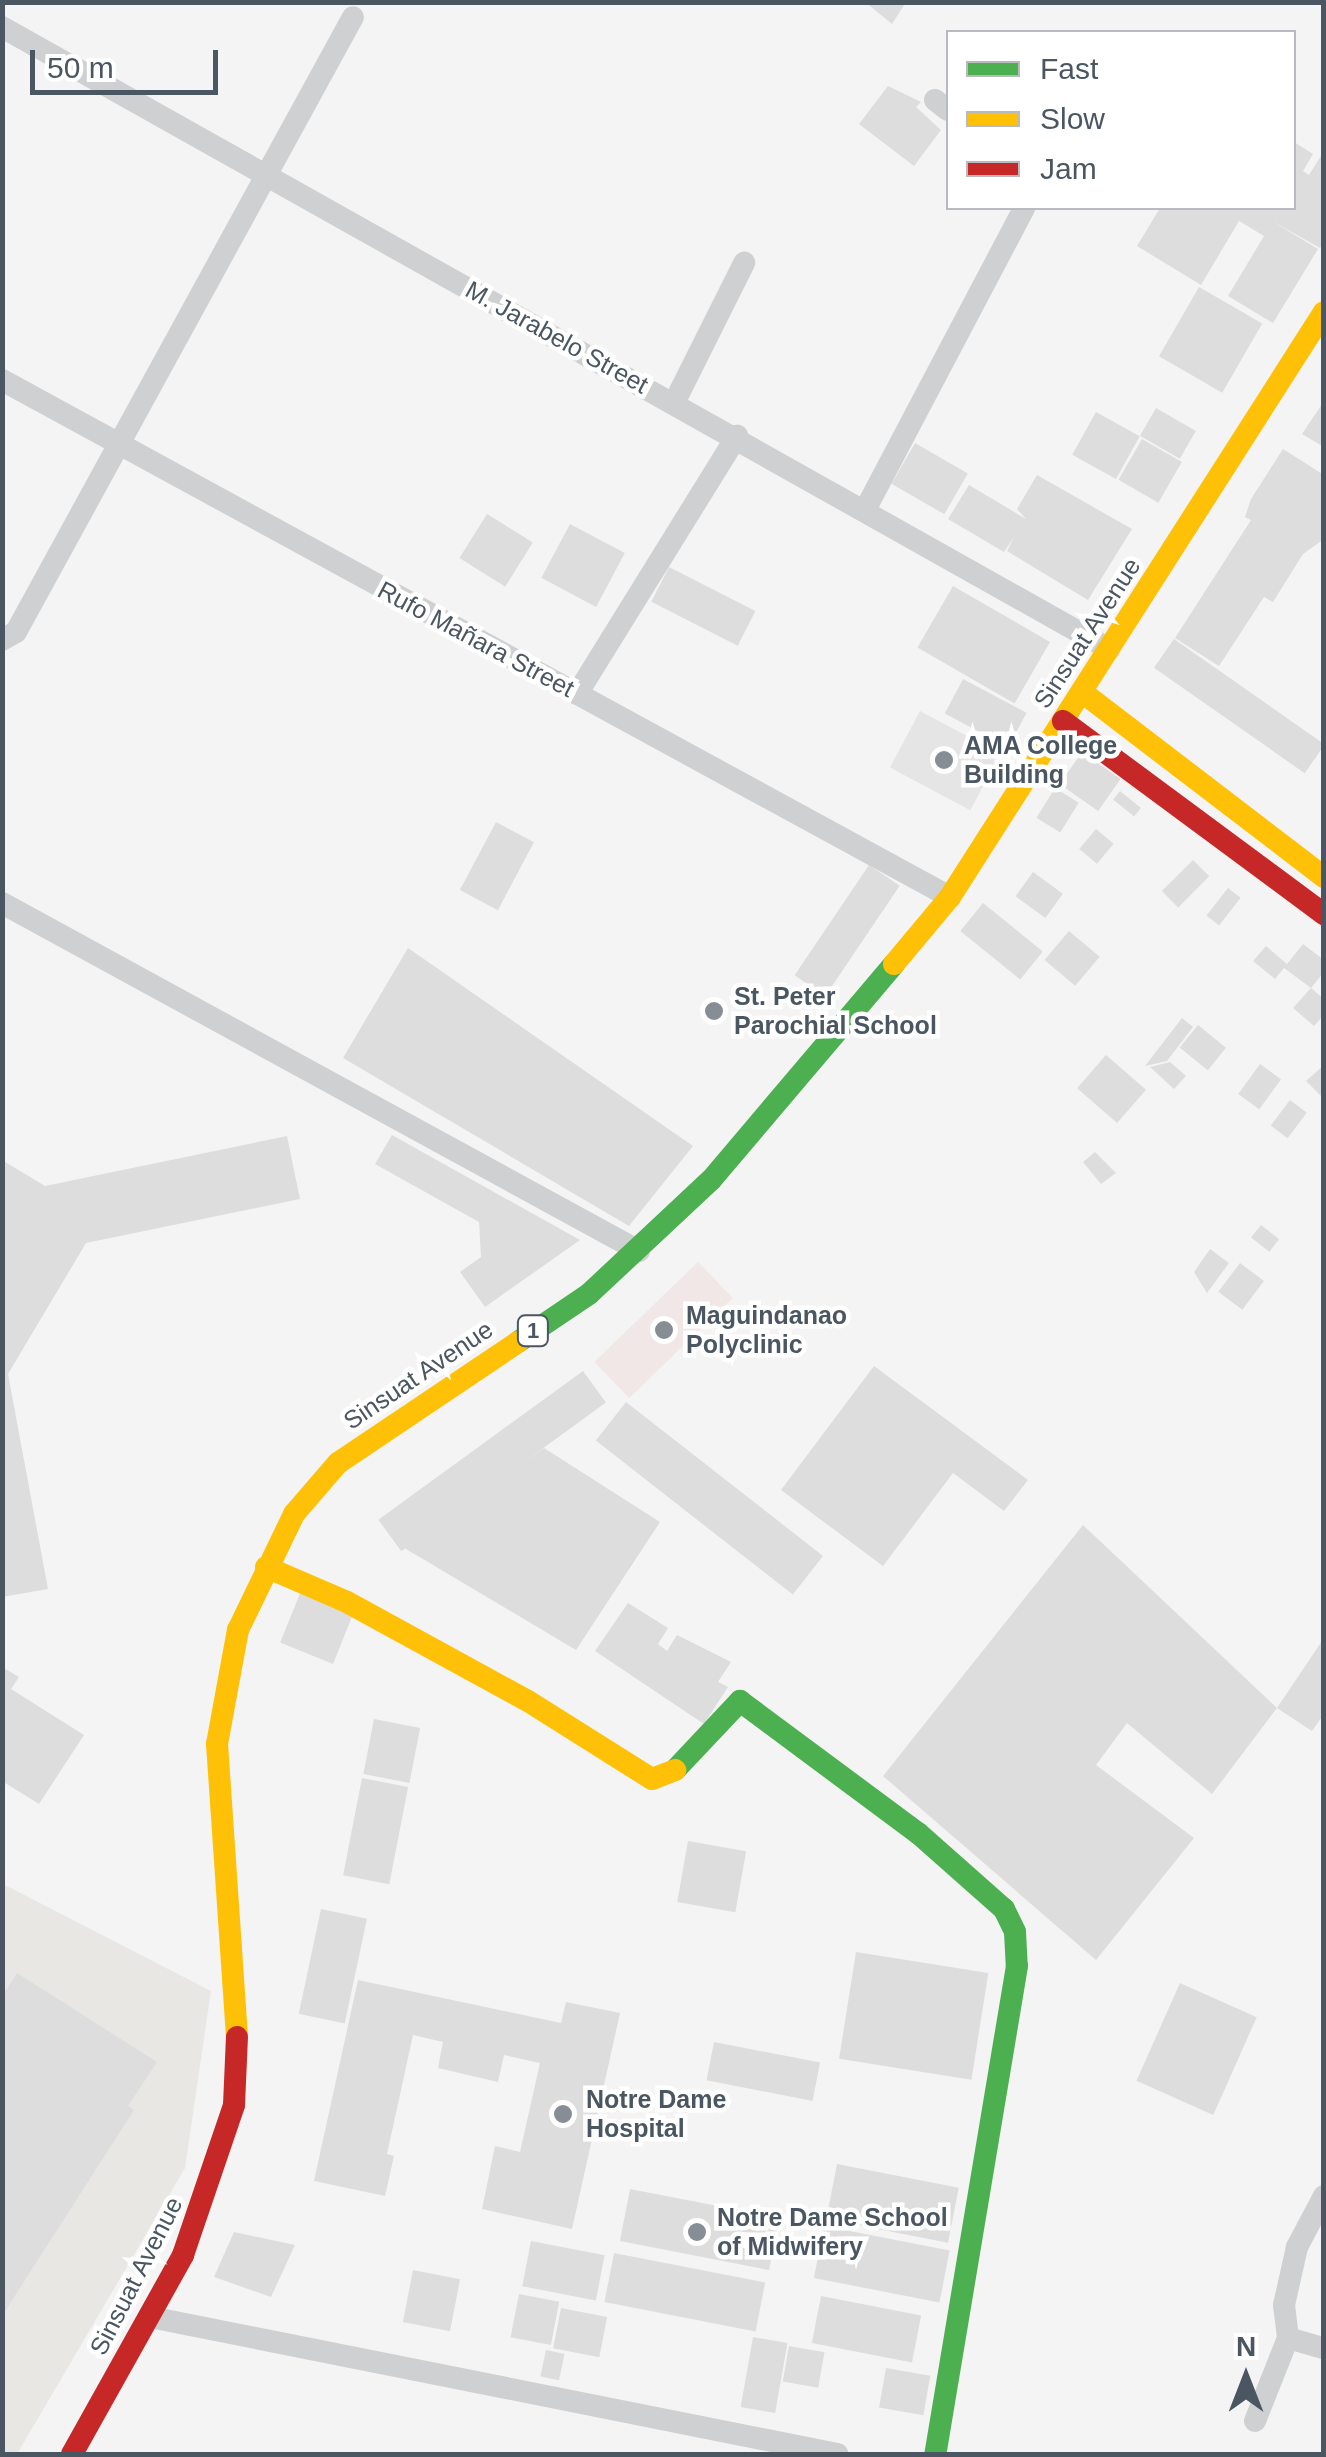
<!DOCTYPE html>
<html>
<head>
<meta charset="utf-8">
<style>
  body { margin:0 }
  #map { position:relative; width:1326px; height:2457px; overflow:hidden; background:#f4f4f4; font-family:Helvetica,sans-serif }
  div>[style] { position:absolute }
  .commercial>* { inset:0; background:#e8e7e3 }
  .education>* { inset:0; background:#e6e5e6; transform-origin:0 0 }
  .medical>* { inset:0; background:#f1e7e6; transform-origin:0 0 }
  .building>* { inset:0; background:#ddddde; transform-origin:0 0 }
  .street>* { height:22px; margin:-11px; padding:0 11px; transform-origin:11px; border-radius:11px; background:#ced0d2 }
  .fast>* { height:22px; margin:-11px; padding:0 11px; transform-origin:11px; border-radius:11px; background:#4caf50 }
  .slow>* { height:22px; margin:-11px; padding:0 11px; transform-origin:11px; border-radius:11px; background:#ffc107 }
  .jam>* { height:22px; margin:-11px; padding:0 11px; transform-origin:11px; border-radius:11px; background:#c62828 }
  .dots>* { width:28px; height:28px; translate:-50% -50%; box-sizing:border-box; border:5px solid #fff; border-radius:50% }
  span { translate:-50% -50%; white-space:nowrap; text-align:center; line-height:1.15; -webkit-text-stroke:9px #fff; paint-order:stroke }
  .shield-label span { padding:2px 8px; background:#fff; border:2px solid; border-radius:8px; -webkit-text-stroke-width:0 }
  .shield-label { font-size:22px; color:#4a5661; font-weight:700 }
  .street-label { font-size:25px; color:#4a5661 }
  .poi-label { font-size:25px; color:#4a5661; font-weight:700 }
  .left { translate:0 -50%; text-align:left }
  .frame { position:absolute; inset:0; border:5px solid #4a5661; pointer-events:none }
  .legend { position:absolute; left:946px; top:30px; width:350px; height:180px; box-sizing:border-box; background:#fff; border:2px solid #b7bbc0; margin:0; padding:12px 18px; list-style:none; font-size:30px; color:#4a5661 }
  .legend li { display:flex; align-items:center; gap:20px; height:50px }
  .legend b { width:50px; border:2px solid #b7bbc0 }
  .north { position:absolute; left:1196px; top:2327px; width:100px; height:100px; -webkit-text-stroke:8px #fff; paint-order:stroke; rotate:0deg; font-size:28px; font-weight:700; line-height:40px; text-align:center; color:#4a5661 }
  .north::after { content:''; display:block; margin:auto; width:35px; height:45px; background:#4a5661; clip-path:polygon(50% 0,100% 100%,50% 72%,0 100%) }
  .scale { position:absolute; left:30px; top:50px; width:188px; height:45px; box-sizing:border-box; border:5px solid #4a5661; border-top:0; padding-left:12px; font-size:30px; line-height:35px; white-space:nowrap; color:#4a5661; -webkit-text-stroke:8px #fff; paint-order:stroke }
</style>
</head>
<body>
<div id="map">
  <div class="commercial">
    <div style="clip-path:polygon(3px 1884px,211px 1991px,185px 2168px,17px 2454px,3px 2454px)"></div>
  </div>
  <div class="education">
    <div style="left:920px;top:711px;width:91px;height:64px;rotate:28deg"></div>
  </div>
  <div class="medical">
    <div style="left:698px;top:1262px;width:50px;height:144px;rotate:46deg"></div>
  </div>
  <div class="building">
    <div style="clip-path:polygon(865px 2px,906px 2px,892px 24px)"></div>
    <div style="clip-path:polygon(888px 86px,921px 102px,916px 107px,941px 130px,914px 166px,859px 124px)"></div>
    <div style="clip-path:polygon(1294px 142px,1313px 154px,1303px 171px,1309px 175px,1324px 151px,1324px 241px,1320px 248px,1272px 221px,1318px 249px,1273px 323px,1228px 296px,1264px 236px,1239px 221px,1201px 285px,1137px 246px,1160px 208px,1294px 208px)"></div>
    <div style="left:1199px;top:287px;width:73px;height:80px;rotate:30deg"></div>
    <div style="clip-path:polygon(1324px 401px,1324px 447px,1302px 434px)"></div>
    <div style="left:1156px;top:408px;width:46px;height:32px;rotate:30deg"></div>
    <div style="left:1096px;top:412px;width:50px;height:49px;rotate:29deg"></div>
    <div style="left:1142px;top:439px;width:46px;height:47px;rotate:30deg"></div>
    <div style="left:915px;top:443px;width:61px;height:47px;rotate:30deg"></div>
    <div style="clip-path:polygon(1283px 449px,1324px 475px,1324px 539px,1303px 554px,1273px 602px,1264px 597px,1219px 666px,1175px 638px,1251px 520px,1245px 517px,1251px 499px)"></div>
    <div style="clip-path:polygon(1037px 475px,1132px 529px,1088px 600px,1007px 551px,1014px 537px,1004px 552px,948px 519px,969px 485px,1026px 519px,1017px 509px)"></div>
    <div style="left:487px;top:514px;width:54px;height:52px;rotate:32deg"></div>
    <div style="left:570px;top:524px;width:62px;height:61px;rotate:28deg"></div>
    <div style="left:669px;top:567px;width:97px;height:39px;rotate:27deg"></div>
    <div style="left:953px;top:586px;width:112px;height:71px;rotate:30deg"></div>
    <div style="left:1174px;top:639px;width:184px;height:35px;rotate:35deg"></div>
    <div style="left:963px;top:679px;width:72px;height:39px;rotate:28deg"></div>
    <div style="left:1082px;top:752px;width:47px;height:39px;rotate:35deg"></div>
    <div style="left:1055px;top:788px;width:28px;height:35px;rotate:32deg"></div>
    <div style="left:1120px;top:791px;width:27px;height:11px;rotate:39deg"></div>
    <div style="left:496px;top:822px;width:43px;height:77px;rotate:28deg"></div>
    <div style="left:1096px;top:829px;width:23px;height:26px;rotate:40deg"></div>
    <div style="left:1193px;top:860px;width:23px;height:44px;rotate:45deg"></div>
    <div style="left:869px;top:865px;width:37px;height:133px;rotate:34deg"></div>
    <div style="left:1033px;top:872px;width:37px;height:30px;rotate:36deg"></div>
    <div style="left:1228px;top:888px;width:16px;height:35px;rotate:38deg"></div>
    <div style="left:983px;top:903px;width:77px;height:36px;rotate:39deg"></div>
    <div style="left:1069px;top:931px;width:40px;height:38px;rotate:40deg"></div>
    <div style="clip-path:polygon(1303px 944px,1324px 960px,1324px 972px,1311px 988px,1324px 999px,1324px 1015px,1314px 1026px,1293px 1008px,1311px 988px,1284px 968px,1275px 979px,1253px 961px,1266px 946px,1287px 964px)"></div>
    <div style="clip-path:polygon(408px 948px,693px 1146px,629px 1226px,343px 1058px)"></div>
    <div style="clip-path:polygon(1182px 1018px,1193px 1027px,1167px 1061px,1145px 1066px)"></div>
    <div style="left:1198px;top:1025px;width:36px;height:29px;rotate:39deg"></div>
    <div style="left:1106px;top:1055px;width:53px;height:44px;rotate:41deg"></div>
    <div style="clip-path:polygon(1170px 1062px,1186px 1076px,1174px 1089px,1150px 1067px)"></div>
    <div style="left:1260px;top:1064px;width:26px;height:37px;rotate:36deg"></div>
    <div style="clip-path:polygon(1324px 1065px,1324px 1095px,1322px 1097px,1306px 1081px)"></div>
    <div style="left:1290px;top:1100px;width:21px;height:32px;rotate:37deg"></div>
    <div style="clip-path:polygon(392px 1135px,580px 1240px,485px 1307px,460px 1272px,481px 1257px,479px 1222px,375px 1164px)"></div>
    <div style="clip-path:polygon(287px 1136px,300px 1199px,86px 1243px,8px 1374px,48px 1589px,2px 1597px,2px 1160px,45px 1186px)"></div>
    <div style="clip-path:polygon(1095px 1152px,1116px 1173px,1101px 1184px,1083px 1162px)"></div>
    <div style="left:1261px;top:1225px;width:23px;height:16px;rotate:38deg"></div>
    <div style="clip-path:polygon(1210px 1249px,1229px 1263px,1207px 1293px,1194px 1272px)"></div>
    <div style="left:1240px;top:1263px;width:30px;height:36px;rotate:37deg"></div>
    <div style="clip-path:polygon(874px 1366px,1028px 1480px,1004px 1511px,953px 1473px,883px 1566px,781px 1490px)"></div>
    <div style="left:583px;top:1371px;width:39px;height:253px;rotate:54deg"></div>
    <div style="left:626px;top:1402px;width:250px;height:49px;rotate:38deg"></div>
    <div style="clip-path:polygon(544px 1448px,660px 1522px,576px 1650px,401px 1546px)"></div>
    <div style="clip-path:polygon(1083px 1525px,1277px 1708px,1212px 1794px,1127px 1723px,1096px 1765px,1194px 1838px,1096px 1960px,883px 1776px)"></div>
    <div style="left:303px;top:1586px;width:57px;height:61px;rotate:22deg"></div>
    <div style="clip-path:polygon(628px 1603px,668px 1628px,658px 1644px,667px 1651px,677px 1635px,731px 1662px,718px 1682px,728px 1687px,704px 1724px,595px 1651px)"></div>
    <div style="clip-path:polygon(1324px 1638px,1324px 1714px,1312px 1731px,1277px 1708px)"></div>
    <div style="clip-path:polygon(2px 1667px,19px 1677px,11px 1689px,84px 1735px,39px 1804px,2px 1781px)"></div>
    <div style="left:374px;top:1719px;width:47px;height:56px;rotate:11deg"></div>
    <div style="left:362px;top:1778px;width:47px;height:99px;rotate:11deg"></div>
    <div style="left:688px;top:1841px;width:59px;height:62px;rotate:10deg"></div>
    <div style="left:321px;top:1909px;width:47px;height:107px;rotate:12deg"></div>
    <div style="left:856px;top:1952px;width:134px;height:108px;rotate:9deg"></div>
    <div style="clip-path:polygon(17px 1973px,157px 2062px,128px 2106px,134px 2110px,2px 2316px,2px 1996px)"></div>
    <div style="clip-path:polygon(358px 1980px,561px 2023px,566px 2002px,620px 2013px,572px 2229px,482px 2209px,495px 2146px,520px 2152px,540px 2063px,504px 2055px,498px 2082px,438px 2068px,443px 2042px,413px 2035px,387px 2154px,394px 2156px,385px 2196px,314px 2181px)"></div>
    <div style="left:1180px;top:1983px;width:84px;height:107px;rotate:24deg"></div>
    <div style="left:714px;top:2042px;width:108px;height:39px;rotate:11deg"></div>
    <div style="left:837px;top:2164px;width:124px;height:56px;rotate:11deg"></div>
    <div style="left:630px;top:2189px;width:152px;height:53px;rotate:11deg"></div>
    <div style="left:824px;top:2226px;width:128px;height:53px;rotate:11deg"></div>
    <div style="clip-path:polygon(234px 2232px,295px 2245px,271px 2297px,214px 2277px)"></div>
    <div style="left:531px;top:2241px;width:75px;height:46px;rotate:11deg"></div>
    <div style="left:614px;top:2253px;width:154px;height:50px;rotate:11deg"></div>
    <div style="left:413px;top:2270px;width:48px;height:53px;rotate:11deg"></div>
    <div style="left:519px;top:2294px;width:41px;height:44px;rotate:11deg"></div>
    <div style="left:821px;top:2296px;width:102px;height:48px;rotate:11deg"></div>
    <div style="left:561px;top:2308px;width:47px;height:41px;rotate:11deg"></div>
    <div style="left:753px;top:2337px;width:35px;height:71px;rotate:10deg"></div>
    <div style="left:789px;top:2346px;width:36px;height:36px;rotate:10deg"></div>
    <div style="left:546px;top:2350px;width:19px;height:27px;rotate:12deg"></div>
    <div style="left:886px;top:2368px;width:45px;height:40px;rotate:10deg"></div>
  </div>
  <div class="street">
    <div style="left:2px;top:27px;width:1270px;rotate:29.33deg"></div>
    <div style="left:935px;top:100px;width:16px;rotate:38deg"></div>
    <div style="left:2px;top:380px;width:1080px;rotate:28.61deg"></div>
    <div style="left:674px;top:403px;width:157px;rotate:-63.4deg"></div>
    <div style="left:865px;top:510px;width:341px;rotate:-62.2deg"></div>
    <div style="left:2px;top:640px;width:16px;rotate:-30deg"></div>
    <div style="left:16px;top:632px;width:701px;rotate:-61.28deg"></div>
    <div style="left:577px;top:694px;width:304px;rotate:-58.2deg"></div>
    <div style="left:2px;top:903px;width:726px;rotate:28.65deg"></div>
    <div style="left:1324px;top:2196px;width:58px;rotate:117.9deg"></div>
    <div style="left:1297px;top:2247px;width:59px;rotate:102.6deg"></div>
    <div style="left:1284px;top:2305px;width:33px;rotate:83deg"></div>
    <div style="left:1288px;top:2338px;width:37px;rotate:16deg"></div>
    <div style="left:150px;top:2317px;width:701px;rotate:11.28deg"></div>
    <div style="left:1255px;top:2421px;width:89px;rotate:-68.3deg"></div>
  </div>
  <div class="fast">
    <div style="left:518px;top:1342px;width:86px;rotate:-34.1deg"></div>
    <div style="left:589px;top:1294px;width:167px;rotate:-43.1deg"></div>
    <div style="left:711px;top:1180px;width:283px;rotate:-49.7deg"></div>
    <div style="left:675px;top:1770px;width:95px;rotate:-46.7deg"></div>
    <div style="left:740px;top:1701px;width:222px;rotate:36.6deg"></div>
    <div style="left:918px;top:1833px;width:115px;rotate:41.5deg"></div>
    <div style="left:1004px;top:1909px;width:25px;rotate:64deg"></div>
    <div style="left:1015px;top:1932px;width:34px;rotate:87deg"></div>
    <div style="left:1017px;top:1966px;width:495px;rotate:99.5deg"></div>
  </div>
  <div class="slow">
    <div style="left:1082px;top:692px;width:305px;rotate:37.4deg"></div>
    <div style="left:894px;top:964px;width:87px;rotate:-50.1deg"></div>
    <div style="left:950px;top:897px;width:694px;rotate:-57.41deg"></div>
    <div style="left:266px;top:1567px;width:88px;rotate:23.4deg"></div>
    <div style="left:347px;top:1602px;width:206px;rotate:28.7deg"></div>
    <div style="left:528px;top:1701px;width:146px;rotate:32.2deg"></div>
    <div style="left:652px;top:1779px;width:25px;rotate:-21deg"></div>
    <div style="left:237px;top:2037px;width:294px;rotate:-93.9deg"></div>
    <div style="left:217px;top:1744px;width:116px;rotate:-79.6deg"></div>
    <div style="left:238px;top:1630px;width:129px;rotate:-64.2deg"></div>
    <div style="left:294px;top:1514px;width:67px;rotate:-49.2deg"></div>
    <div style="left:338px;top:1463px;width:217px;rotate:-33.9deg"></div>
  </div>
  <div class="jam">
    <div style="left:1063px;top:721px;width:325px;rotate:36.5deg"></div>
    <div style="left:72px;top:2454px;width:228px;rotate:-60.8deg"></div>
    <div style="left:183px;top:2255px;width:158px;rotate:-71.2deg"></div>
    <div style="left:234px;top:2105px;width:68px;rotate:-87.5deg"></div>
  </div>
  <div class="dots">
    <div style="left:944px;top:760px;background:#868d94"></div>
    <div style="left:714px;top:1011px;background:#868d94"></div>
    <div style="left:664px;top:1330px;background:#868d94"></div>
    <div style="left:563px;top:2114px;background:#868d94"></div>
    <div style="left:697px;top:2232px;background:#868d94"></div>
  </div>
  <div class="shield-label">
    <span style="left:533px;top:1331px">1</span>
  </div>
  <div class="street-label">
    <span style="left:557px;top:337px;rotate:29deg">M. Jarabelo Street</span>
    <span style="left:1087px;top:633px;rotate:-57deg">Sinsuat Avenue</span>
    <span style="left:476px;top:639px;rotate:28deg">Rufo Mañara Street</span>
    <span style="left:418px;top:1375px;rotate:-34deg">Sinsuat Avenue</span>
    <span style="left:136px;top:2276px;rotate:-63deg">Sinsuat Avenue</span>
  </div>
  <div class="poi-label">
    <span class="left" style="left:964px;top:760px">AMA College<br>Building</span>
    <span class="left" style="left:734px;top:1011px">St. Peter<br>Parochial School</span>
    <span class="left" style="left:686px;top:1330px">Maguindanao<br>Polyclinic</span>
    <span class="left" style="left:586px;top:2114px">Notre Dame<br>Hospital</span>
    <span class="left" style="left:717px;top:2232px">Notre Dame School<br>of Midwifery</span>
  </div>
  <div class="frame"></div>
  <ul class="legend">
  <li><b style="height:12px;background:#4caf50"></b>Fast</li>
  <li><b style="height:12px;background:#ffc107"></b>Slow</li>
  <li><b style="height:12px;background:#c62828"></b>Jam</li>
  </ul>
  <div class="north">N</div>
  <div class="scale">50 m</div>
</div>
</body>
</html>
